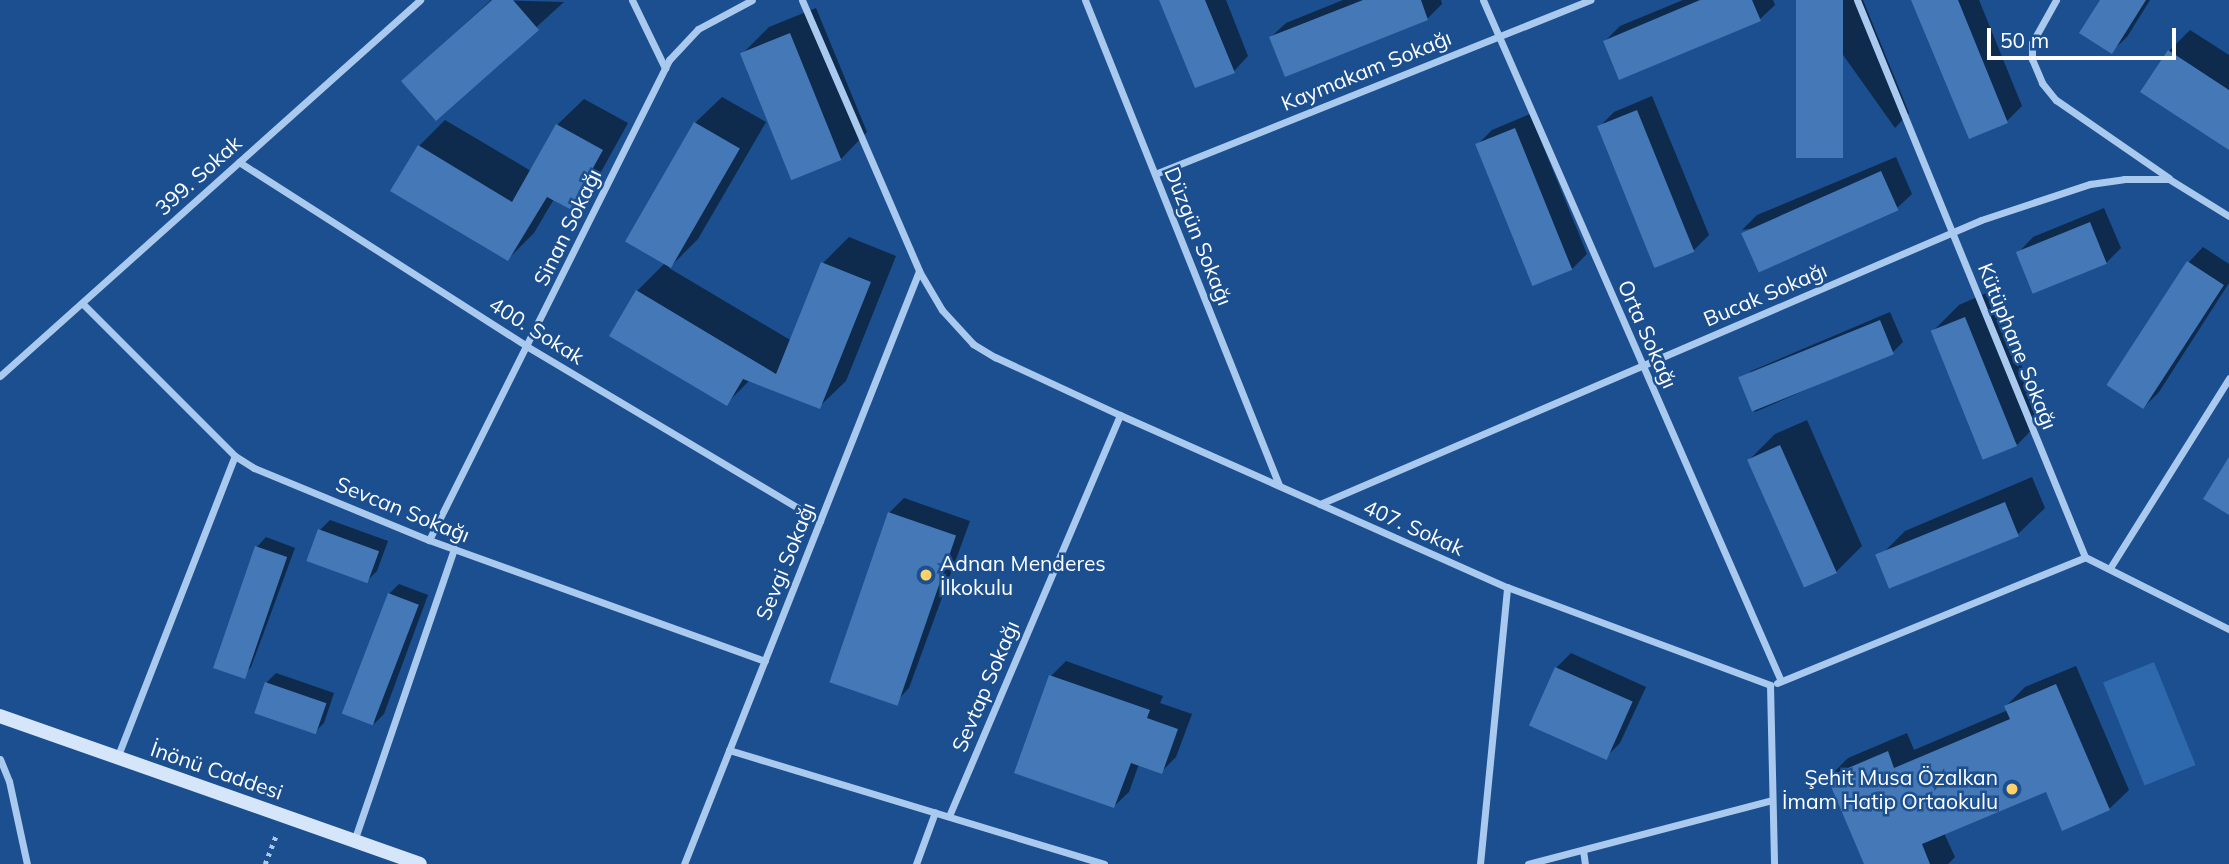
<!DOCTYPE html>
<html>
<head>
<meta charset="utf-8">
<style>
  body { margin:0 }
  #map { position:relative; width:2229px; height:864px; overflow:hidden; background:#1b4f8f; font-family:Mulish,sans-serif }
  div>[style] { position:absolute }
  .green>* { inset:0; background:#2e69ad; transform-origin:0 0 }
  .shadow>* { inset:0; background:#0007 }
  .building>* { inset:0; background:#4478b7; transform-origin:0 0 }
  .path>* { height:4.5px; margin-top:-2.25px; transform-origin:0; background:repeating-linear-gradient(90deg,#a9c9ee 0 3.5px,transparent 0 8.5px) }
  .street>* { height:7px; margin:-3.5px; padding:0 3.5px; transform-origin:3.5px; border-radius:3.5px; background:#a9c9ee }
  .secondary>* { height:14px; margin:-7px; padding:0 7px; transform-origin:7px; border-radius:7px; background:#d6e6fa }
  .dots>* { width:19px; height:19px; translate:-50% -50%; box-sizing:border-box; border:4px solid #1b4f8f; border-radius:50% }
  span { translate:-50% -50%; white-space:nowrap; text-align:center; line-height:1.15; -webkit-text-stroke:5px #1b4f8f; paint-order:stroke }
  .street-label { font-size:21px; color:#fff }
  .poi-label { font-size:21px; color:#fff }
  .left { translate:0 -50%; text-align:left }
  .right { translate:-100% -50%; text-align:right }
  .scale { position:absolute; left:1987px; top:28px; width:189px; height:32px; box-sizing:border-box; border:4px solid #fff; border-top:0; padding-left:9px; font-size:21px; line-height:24px; white-space:nowrap; color:#fff; -webkit-text-stroke:5px #1b4f8f; paint-order:stroke }
</style>
</head>
<body>
<div id="map">
  <div class="green">
    <div style="left:2154px;top:662px;width:111px;height:55px;rotate:68deg"></div>
  </div>
  <div class="shadow">
    <div style="clip-path:polygon(491px 0,564px 2px,436px 118px,403px 81px)"></div>
    <div style="clip-path:polygon(1161px 0,1226px 0,1248px 56px,1234px 71px)"></div>
    <div style="clip-path:polygon(1343px 0,1441px 0,1442px 4px,1427px 19px,1286px 75px,1271px 37px,1286px 23px)"></div>
    <div style="clip-path:polygon(1683px 0,1773px 0,1775px 5px,1760px 19px,1605px 41px,1620px 26px)"></div>
    <div style="clip-path:polygon(1804px 0,1863px 0,1909px 113px,1895px 128px)"></div>
    <div style="clip-path:polygon(1913px 0,1979px 0,2022px 106px,2007px 121px,1970px 137px)"></div>
    <div style="clip-path:polygon(2102px 0,2150px 0,2127px 37px,2112px 51px)"></div>
    <div style="clip-path:polygon(816px 8px,867px 132px,841px 159px,742px 54px,769px 27px)"></div>
    <div style="clip-path:polygon(2190px 30px,2229px 55px,2229px 148px,2169px 51px)"></div>
    <div style="clip-path:polygon(1652px 96px,1709px 235px,1694px 250px,1599px 127px,1614px 112px)"></div>
    <div style="clip-path:polygon(722px 97px,766px 122px,698px 239px,669px 268px,792px 341px,823px 263px,849px 237px,896px 256px,846px 381px,819px 407px,750px 380px,726px 404px,611px 335px,637px 291px,666px 262px,695px 123px)"></div>
    <div style="clip-path:polygon(584px 99px,628px 123px,596px 181px,569px 207px,554px 199px,534px 233px,508px 259px,419px 146px,445px 120px,531px 171px,557px 125px)"></div>
    <div style="clip-path:polygon(1530px 114px,1587px 254px,1572px 269px,1477px 145px,1492px 130px)"></div>
    <div style="clip-path:polygon(1896px 157px,1912px 194px,1897px 208px,1742px 230px,1757px 215px)"></div>
    <div style="clip-path:polygon(2104px 208px,2121px 248px,2106px 263px,2019px 252px,2033px 237px)"></div>
    <div style="clip-path:polygon(2203px 247px,2229px 264px,2229px 283px,2159px 392px,2144px 407px,2110px 385px,2189px 262px)"></div>
    <div style="clip-path:polygon(1991px 291px,2043px 418px,2017px 445px,1933px 331px,1959px 305px)"></div>
    <div style="clip-path:polygon(1890px 312px,1903px 342px,1893px 352px,1755px 412px,1741px 381px,1751px 371px)"></div>
    <div style="clip-path:polygon(1807px 420px,1862px 546px,1836px 572px,1749px 460px,1775px 434px)"></div>
    <div style="clip-path:polygon(2032px 477px,2045px 508px,2018px 534px,1891px 588px,1878px 558px,1905px 531px)"></div>
    <div style="clip-path:polygon(904px 498px,970px 521px,909px 688px,895px 703px,889px 513px)"></div>
    <div style="clip-path:polygon(330px 520px,388px 541px,377px 571px,367px 581px,320px 530px)"></div>
    <div style="clip-path:polygon(266px 537px,295px 548px,251px 667px,242px 677px,257px 547px)"></div>
    <div style="clip-path:polygon(399px 584px,428px 595px,384px 714px,374px 724px,389px 594px)"></div>
    <div style="clip-path:polygon(1571px 653px,1646px 687px,1620px 743px,1605px 758px,1531px 724px,1556px 668px)"></div>
    <div style="clip-path:polygon(1066px 661px,1163px 696px,1160px 703px,1192px 714px,1176px 757px,1161px 772px,1139px 764px,1129px 792px,1114px 806px,1016px 772px,1051px 676px)"></div>
    <div style="clip-path:polygon(2076px 666px,2129px 790px,2109px 809px,2047px 790px,1944px 833px,1955px 857px,1948px 864px,1866px 864px,1829px 777px,1848px 758px,1907px 733px,1914px 750px,2008px 710px,2006px 706px,2025px 687px)"></div>
    <div style="clip-path:polygon(276px 673px,334px 693px,324px 723px,314px 733px,266px 683px)"></div>
  </div>
  <div class="building">
    <div style="clip-path:polygon(492px 0,513px 0,539px 30px,436px 121px,401px 81px)"></div>
    <div style="clip-path:polygon(1159px 0,1205px 0,1235px 73px,1195px 88px)"></div>
    <div style="clip-path:polygon(1363px 0,1421px 0,1428px 20px,1285px 77px,1269px 37px)"></div>
    <div style="clip-path:polygon(1700px 0,1752px 0,1761px 21px,1619px 80px,1603px 41px)"></div>
    <div style="left:1796px;top:0;width:47px;height:158px"></div>
    <div style="clip-path:polygon(1911px 0,1958px 0,2008px 123px,1969px 139px)"></div>
    <div style="clip-path:polygon(2100px 0,2146px 0,2112px 54px,2079px 33px)"></div>
    <div style="left:790px;top:33px;width:137px;height:54px;rotate:68deg"></div>
    <div style="clip-path:polygon(2168px 50px,2229px 90px,2229px 150px,2140px 92px)"></div>
    <div style="left:1637px;top:110px;width:153px;height:43px;rotate:68deg"></div>
    <div style="left:694px;top:122px;width:53px;height:138px;rotate:30deg"></div>
    <div style="clip-path:polygon(556px 124px,603px 150px,570px 209px,547px 197px,508px 261px,390px 191px,418px 145px,512px 202px)"></div>
    <div style="left:1515px;top:128px;width:153px;height:43px;rotate:68deg"></div>
    <div style="left:1881px;top:171px;width:43px;height:153px;rotate:66deg"></div>
    <div style="left:2090px;top:222px;width:45px;height:80px;rotate:68deg"></div>
    <div style="left:2187px;top:261px;width:44px;height:148px;rotate:33deg"></div>
    <div style="clip-path:polygon(821px 262px,871px 282px,820px 409px,743px 379px,727px 406px,609px 336px,636px 290px,776px 374px)"></div>
    <div style="left:1965px;top:317px;width:139px;height:37px;rotate:68deg"></div>
    <div style="left:1880px;top:320px;width:37px;height:153px;rotate:68deg"></div>
    <div style="left:1780px;top:445px;width:140px;height:36px;rotate:66deg"></div>
    <div style="clip-path:polygon(2229px 457px,2229px 515px,2203px 499px)"></div>
    <div style="left:2005px;top:502px;width:37px;height:140px;rotate:68deg"></div>
    <div style="left:888px;top:512px;width:72px;height:180px;rotate:19deg"></div>
    <div style="left:318px;top:529px;width:65px;height:34px;rotate:20deg"></div>
    <div style="left:255px;top:546px;width:34px;height:129px;rotate:19deg"></div>
    <div style="left:388px;top:593px;width:33px;height:129px;rotate:21deg"></div>
    <div style="left:1555px;top:667px;width:85px;height:64px;rotate:24deg"></div>
    <div style="clip-path:polygon(1049px 675px,1150px 710px,1147px 718px,1178px 729px,1162px 774px,1131px 763px,1114px 808px,1014px 773px)"></div>
    <div style="left:265px;top:682px;width:65px;height:33px;rotate:19deg"></div>
    <div style="clip-path:polygon(2056px 684px,2110px 810px,2062px 831px,2046px 792px,1922px 844px,1930px 864px,1864px 864px,1827px 777px,1888px 751px,1894px 768px,2010px 719px,2004px 706px)"></div>
  </div>
  <div class="path">
    <div style="left:265px;top:864px;width:33px;rotate:-69deg"></div>
  </div>
  <div class="street">
    <div style="left:632px;top:0;width:76px;rotate:64.1deg"></div>
    <div style="left:802px;top:0;width:295px;rotate:66.6deg"></div>
    <div style="left:919px;top:271px;width:45px;rotate:59.5deg"></div>
    <div style="left:942px;top:310px;width:46px;rotate:47.6deg"></div>
    <div style="left:973px;top:344px;width:26px;rotate:31deg"></div>
    <div style="left:995px;top:357px;width:138px;rotate:24.9deg"></div>
    <div style="left:1120px;top:415px;width:424px;rotate:24deg"></div>
    <div style="left:1507px;top:587px;width:281px;rotate:20.4deg"></div>
    <div style="left:1770px;top:685px;width:179px;rotate:88.7deg"></div>
    <div style="left:1085px;top:0;width:522px;rotate:68.2deg"></div>
    <div style="left:1483px;top:0;width:743px;rotate:66.37deg"></div>
    <div style="left:1857px;top:0;width:602px;rotate:67.74deg"></div>
    <div style="left:2085px;top:557px;width:161px;rotate:26.6deg"></div>
    <div style="left:2056px;top:0;width:49px;rotate:119.2deg"></div>
    <div style="left:2032px;top:43px;width:16px;rotate:90deg"></div>
    <div style="left:2032px;top:59px;width:26px;rotate:67deg"></div>
    <div style="left:2042px;top:83px;width:22px;rotate:51deg"></div>
    <div style="left:2056px;top:100px;width:137px;rotate:34.6deg"></div>
    <div style="left:239px;top:162px;width:343px;rotate:32.6deg"></div>
    <div style="left:528px;top:347px;width:340px;rotate:30.8deg"></div>
    <div style="left:1155px;top:174px;width:469px;rotate:-21.8deg"></div>
    <div style="left:82px;top:303px;width:216px;rotate:45deg"></div>
    <div style="left:235px;top:456px;width:22px;rotate:32deg"></div>
    <div style="left:254px;top:468px;width:189px;rotate:22.4deg"></div>
    <div style="left:429px;top:540px;width:357px;rotate:19.8deg"></div>
    <div style="left:0;top:376px;width:564px;rotate:-41.84deg"></div>
    <div style="left:1320px;top:504px;width:719px;rotate:-23.25deg"></div>
    <div style="left:1981px;top:220px;width:115px;rotate:-18.3deg"></div>
    <div style="left:2090px;top:184px;width:34px;rotate:-8deg"></div>
    <div style="left:2124px;top:179px;width:45px"></div>
    <div style="left:2169px;top:179px;width:70px;rotate:31.7deg"></div>
    <div style="left:429px;top:540px;width:537px;rotate:-63.43deg"></div>
    <div style="left:669px;top:60px;width:42px;rotate:-46.9deg"></div>
    <div style="left:698px;top:29px;width:61px;rotate:-28.2deg"></div>
    <div style="left:2110px;top:568px;width:224px;rotate:-57.9deg"></div>
    <div style="left:1777px;top:683px;width:333px;rotate:-22.2deg"></div>
    <div style="left:729px;top:750px;width:392px;rotate:16.9deg"></div>
    <div style="left:117px;top:758px;width:324px;rotate:-68.7deg"></div>
    <div style="left:0;top:759px;width:24px;rotate:68deg"></div>
    <div style="left:9px;top:781px;width:85px;rotate:77.8deg"></div>
    <div style="left:949px;top:816px;width:436px;rotate:-66.9deg"></div>
    <div style="left:354px;top:841px;width:309px;rotate:-71.1deg"></div>
    <div style="left:1583px;top:850px;width:14px;rotate:82deg"></div>
    <div style="left:684px;top:864px;width:638px;rotate:-68.38deg"></div>
    <div style="left:916px;top:864px;width:55px;rotate:-69.9deg"></div>
    <div style="left:1480px;top:864px;width:278px;rotate:-84.4deg"></div>
    <div style="left:1528px;top:864px;width:252px;rotate:-14.7deg"></div>
  </div>
  <div class="secondary">
    <div style="left:0;top:716px;width:445px;rotate:19.4deg"></div>
  </div>
  <div class="dots">
    <div style="left:926px;top:575px;background:#ffd166"></div>
    <div style="left:2012px;top:789px;background:#ffd166"></div>
  </div>
  <div class="street-label">
    <span style="left:1366px;top:70px;rotate:-22deg">Kaymakam Sokağı</span>
    <span style="left:198px;top:175px;rotate:-42deg">399. Sokak</span>
    <span style="left:567px;top:227px;rotate:-64deg">Sinan Sokağı</span>
    <span style="left:1199px;top:236px;rotate:68deg">Düzgün Sokağı</span>
    <span style="left:1765px;top:294px;rotate:-23deg">Bucak Sokağı</span>
    <span style="left:537px;top:330px;rotate:32deg">400. Sokak</span>
    <span style="left:1648px;top:334px;rotate:66deg">Orta Sokağı</span>
    <span style="left:2018px;top:346px;rotate:68deg">Kütüphane Sokağı</span>
    <span style="left:403px;top:509px;rotate:22deg">Sevcan Sokağı</span>
    <span style="left:1414px;top:527px;rotate:24deg">407. Sokak</span>
    <span style="left:785px;top:561px;rotate:-68deg">Sevgi Sokağı</span>
    <span style="left:985px;top:686px;rotate:-67deg">Sevtap Sokağı</span>
    <span style="left:217px;top:770px;rotate:19deg">İnönü Caddesi</span>
  </div>
  <div class="poi-label">
    <span class="left" style="left:940px;top:575px">Adnan Menderes<br>İlkokulu</span>
    <span class="right" style="left:1998px;top:789px">Şehit Musa Özalkan<br>İmam Hatip Ortaokulu</span>
  </div>
  <div class="scale">50 m</div>
</div>
</body>
</html>
